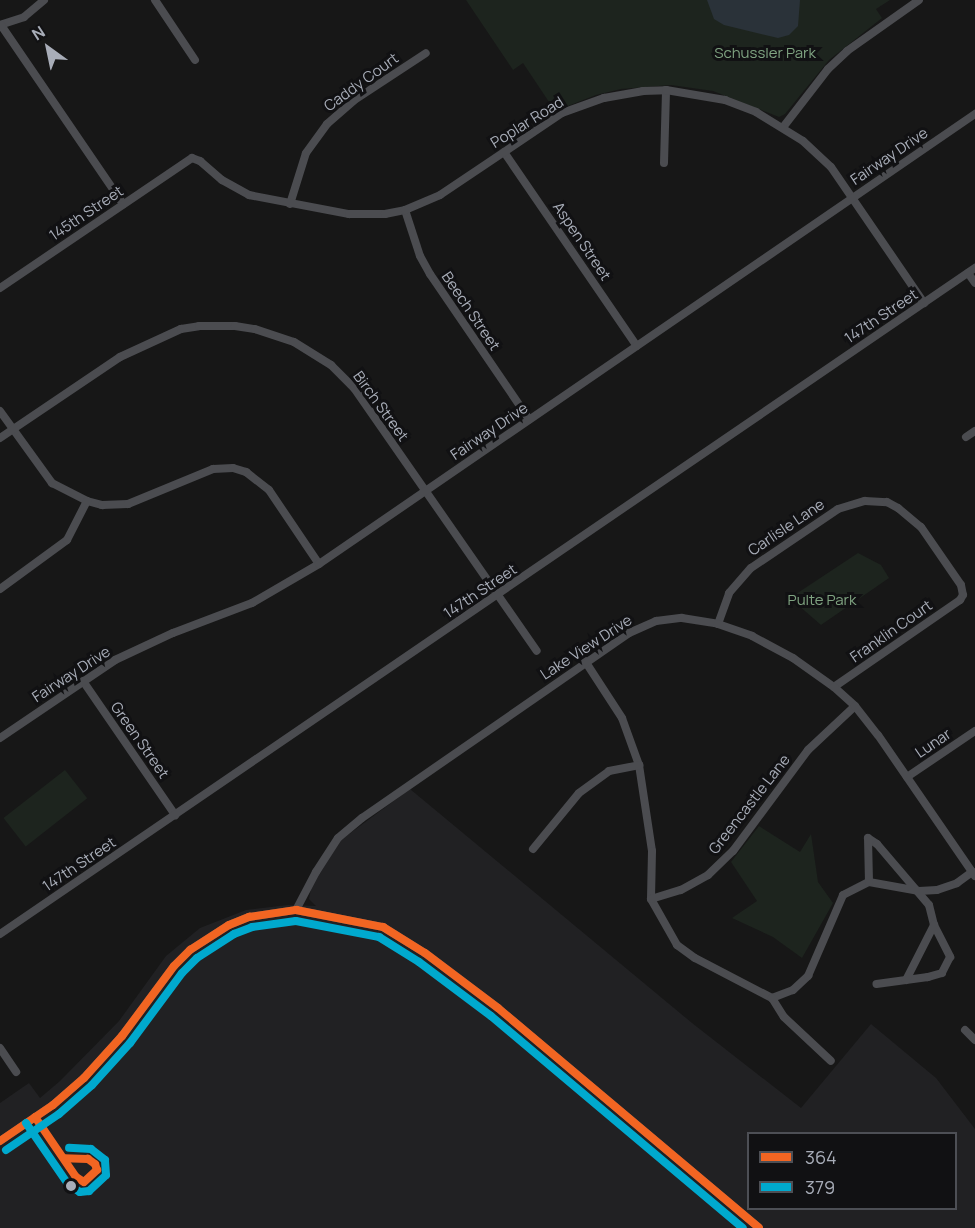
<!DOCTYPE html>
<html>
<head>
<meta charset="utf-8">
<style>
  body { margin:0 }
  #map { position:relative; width:975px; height:1228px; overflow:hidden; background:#171717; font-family:Manrope,sans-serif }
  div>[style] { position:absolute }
  .built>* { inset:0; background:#212123 }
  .green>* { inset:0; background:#1d241e; transform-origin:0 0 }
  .water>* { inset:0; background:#2a3239 }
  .minor>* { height:8px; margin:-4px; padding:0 4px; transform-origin:4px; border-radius:4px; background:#4b4c50 }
  .bus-1>* { height:8px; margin:-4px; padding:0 4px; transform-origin:4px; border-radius:4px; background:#f26522 }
  .bus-2>* { height:8px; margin:-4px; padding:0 4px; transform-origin:4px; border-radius:4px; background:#00a9ce }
  .dots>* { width:16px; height:16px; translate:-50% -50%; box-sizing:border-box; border:3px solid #111113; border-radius:50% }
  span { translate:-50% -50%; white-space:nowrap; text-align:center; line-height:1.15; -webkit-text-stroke:6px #111113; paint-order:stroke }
  .park-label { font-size:15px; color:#7fa381 }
  .street-label { font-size:15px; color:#a8adb8 }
  .legend { position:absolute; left:747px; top:1132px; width:210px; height:78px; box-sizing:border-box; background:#111113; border:2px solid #4d4f55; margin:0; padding:8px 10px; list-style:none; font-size:18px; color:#a8adb8 }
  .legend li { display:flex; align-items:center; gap:12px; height:30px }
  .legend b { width:30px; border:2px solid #4d4f55 }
  .north { position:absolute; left:18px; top:18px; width:60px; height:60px; -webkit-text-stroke:4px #111113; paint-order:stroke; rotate:327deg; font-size:16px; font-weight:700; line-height:24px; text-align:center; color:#a8adb8 }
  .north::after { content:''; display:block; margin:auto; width:21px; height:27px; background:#a8adb8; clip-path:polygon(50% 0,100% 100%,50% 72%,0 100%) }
</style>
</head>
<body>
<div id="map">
  <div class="built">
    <div style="clip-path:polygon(evenodd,410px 789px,692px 1023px,801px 1108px,871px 1024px,936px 1078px,975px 1129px,975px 1228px,0 1228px,0 1103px,29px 1083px,40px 1098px,60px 1081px,119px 1021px,166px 956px,200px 928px,246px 910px,288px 905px,316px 906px,309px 899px,312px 883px,341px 840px,410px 789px,748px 1134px,956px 1134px,956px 1208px,748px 1208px,748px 1134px)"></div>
  </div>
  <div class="green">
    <div style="clip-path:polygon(466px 0,890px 0,876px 9px,882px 18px,829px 60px,785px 114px,779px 117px,713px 91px,671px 85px,621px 89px,596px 95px,555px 111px,523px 63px,513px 70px)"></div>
    <div style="clip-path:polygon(858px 553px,881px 565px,889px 578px,821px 625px,790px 598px)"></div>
    <div style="left:65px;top:770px;width:36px;height:78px;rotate:52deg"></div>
    <div style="clip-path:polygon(759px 826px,800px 852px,811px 834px,818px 882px,833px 903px,802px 958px,773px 937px,732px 918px,757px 901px,731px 862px)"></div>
  </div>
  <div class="water">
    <div style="clip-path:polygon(707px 0,800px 0,798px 26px,789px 35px,778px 38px,724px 25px,714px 19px)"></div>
  </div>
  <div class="minor">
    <div style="left:155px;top:0;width:72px;rotate:56.3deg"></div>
    <div style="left:0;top:25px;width:25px;rotate:-18deg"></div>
    <div style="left:24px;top:17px;width:26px;rotate:-40deg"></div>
    <div style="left:1px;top:25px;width:217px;rotate:55.7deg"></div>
    <div style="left:784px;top:126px;width:72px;rotate:-52.3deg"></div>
    <div style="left:828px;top:69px;width:26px;rotate:-43deg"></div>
    <div style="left:847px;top:51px;width:88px;rotate:-35.3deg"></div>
    <div style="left:504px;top:152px;width:235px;rotate:55.6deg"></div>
    <div style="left:664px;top:163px;width:73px;rotate:-88.4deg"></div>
    <div style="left:290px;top:204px;width:53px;rotate:-72.6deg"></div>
    <div style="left:306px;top:153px;width:36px;rotate:-54deg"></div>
    <div style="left:327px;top:124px;width:35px;rotate:-41deg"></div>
    <div style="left:353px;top:101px;width:87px;rotate:-33.3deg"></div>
    <div style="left:405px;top:210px;width:48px;rotate:71.9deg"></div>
    <div style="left:420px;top:256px;width:21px;rotate:61deg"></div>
    <div style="left:430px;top:274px;width:176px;rotate:55.7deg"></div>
    <div style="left:968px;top:273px;width:12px;rotate:55deg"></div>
    <div style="left:0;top:288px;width:232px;rotate:-34.1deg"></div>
    <div style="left:192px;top:158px;width:9px;rotate:21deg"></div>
    <div style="left:200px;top:161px;width:29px;rotate:41deg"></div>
    <div style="left:222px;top:180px;width:31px;rotate:29deg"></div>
    <div style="left:249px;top:195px;width:102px;rotate:10.8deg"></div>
    <div style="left:349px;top:214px;width:36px"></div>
    <div style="left:385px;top:214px;width:20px;rotate:-11deg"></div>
    <div style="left:405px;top:210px;width:38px;rotate:-23deg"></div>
    <div style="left:440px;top:195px;width:147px;rotate:-33.9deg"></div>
    <div style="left:562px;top:113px;width:45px;rotate:-19.7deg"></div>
    <div style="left:604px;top:98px;width:40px;rotate:-10deg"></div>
    <div style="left:643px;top:91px;width:23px;rotate:-2deg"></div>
    <div style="left:666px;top:90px;width:60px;rotate:9.6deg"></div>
    <div style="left:725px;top:100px;width:33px;rotate:21deg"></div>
    <div style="left:756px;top:112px;width:55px;rotate:31.7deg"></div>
    <div style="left:803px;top:141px;width:38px;rotate:43deg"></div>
    <div style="left:831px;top:167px;width:165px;rotate:55.6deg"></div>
    <div style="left:0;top:411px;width:89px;rotate:54.2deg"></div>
    <div style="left:52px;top:483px;width:39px;rotate:27deg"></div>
    <div style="left:87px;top:501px;width:16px;rotate:15deg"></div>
    <div style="left:102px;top:505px;width:26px;rotate:-2deg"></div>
    <div style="left:128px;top:504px;width:92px;rotate:-22.4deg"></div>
    <div style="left:213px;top:469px;width:20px;rotate:-3deg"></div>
    <div style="left:233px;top:468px;width:14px;rotate:17deg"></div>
    <div style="left:246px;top:472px;width:29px;rotate:38deg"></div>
    <div style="left:269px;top:490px;width:89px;rotate:56deg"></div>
    <div style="left:966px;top:437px;width:11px;rotate:-34deg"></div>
    <div style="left:0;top:438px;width:145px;rotate:-34deg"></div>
    <div style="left:120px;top:357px;width:67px;rotate:-24.7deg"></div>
    <div style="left:181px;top:329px;width:18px;rotate:-9deg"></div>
    <div style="left:199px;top:326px;width:36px"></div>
    <div style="left:235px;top:326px;width:20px;rotate:9deg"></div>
    <div style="left:255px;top:329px;width:41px;rotate:18.4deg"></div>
    <div style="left:294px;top:342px;width:44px;rotate:31.9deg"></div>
    <div style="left:331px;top:365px;width:33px;rotate:45deg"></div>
    <div style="left:354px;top:388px;width:320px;rotate:55.2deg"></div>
    <div style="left:0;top:589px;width:83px;rotate:-36.2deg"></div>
    <div style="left:67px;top:540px;width:44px;rotate:-62.9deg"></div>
    <div style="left:718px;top:624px;width:33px;rotate:-70deg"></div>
    <div style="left:729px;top:593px;width:33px;rotate:-49deg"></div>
    <div style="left:751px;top:568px;width:105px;rotate:-34.1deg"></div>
    <div style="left:838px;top:509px;width:28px;rotate:-17deg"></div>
    <div style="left:865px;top:501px;width:22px;rotate:3deg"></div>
    <div style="left:887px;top:502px;width:13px;rotate:29deg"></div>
    <div style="left:898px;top:508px;width:30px;rotate:40deg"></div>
    <div style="left:921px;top:527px;width:70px;rotate:55.4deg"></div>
    <div style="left:961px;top:585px;width:10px;rotate:79deg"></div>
    <div style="left:963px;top:595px;width:6px;rotate:121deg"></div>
    <div style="left:960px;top:600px;width:153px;rotate:145.4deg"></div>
    <div style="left:585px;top:661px;width:68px;rotate:57deg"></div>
    <div style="left:622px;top:718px;width:50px;rotate:70.1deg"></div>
    <div style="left:639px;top:765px;width:87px;rotate:81.4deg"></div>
    <div style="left:652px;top:851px;width:48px;rotate:91.2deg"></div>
    <div style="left:651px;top:899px;width:53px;rotate:60.5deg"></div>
    <div style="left:677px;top:945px;width:22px;rotate:36deg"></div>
    <div style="left:695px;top:958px;width:87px;rotate:27.5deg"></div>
    <div style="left:772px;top:998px;width:22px;rotate:-21deg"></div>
    <div style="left:793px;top:990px;width:21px;rotate:-43deg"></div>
    <div style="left:808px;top:976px;width:88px;rotate:-66.6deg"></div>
    <div style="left:843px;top:895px;width:29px;rotate:-27deg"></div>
    <div style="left:869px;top:882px;width:51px;rotate:10.2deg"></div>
    <div style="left:919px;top:891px;width:18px;rotate:-3deg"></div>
    <div style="left:937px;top:890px;width:21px;rotate:-19deg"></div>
    <div style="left:957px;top:883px;width:19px;rotate:-36deg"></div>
    <div style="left:83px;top:681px;width:163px;rotate:55.5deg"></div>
    <div style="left:0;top:738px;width:139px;rotate:-34.1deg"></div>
    <div style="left:115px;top:660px;width:64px;rotate:-25deg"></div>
    <div style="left:173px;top:633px;width:85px;rotate:-20.8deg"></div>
    <div style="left:252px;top:603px;width:78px;rotate:-30.2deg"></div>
    <div style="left:319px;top:564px;width:796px;rotate:-34.45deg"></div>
    <div style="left:907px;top:777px;width:82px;rotate:-34.1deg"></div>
    <div style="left:868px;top:838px;width:11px;rotate:34deg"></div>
    <div style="left:877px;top:844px;width:80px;rotate:49.6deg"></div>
    <div style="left:929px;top:905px;width:21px;rotate:76deg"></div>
    <div style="left:934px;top:925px;width:36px;rotate:63deg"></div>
    <div style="left:950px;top:957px;width:18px;rotate:117deg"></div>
    <div style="left:942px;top:973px;width:15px;rotate:164deg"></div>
    <div style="left:928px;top:977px;width:52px;rotate:172.3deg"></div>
    <div style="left:868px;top:838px;width:44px;rotate:88.7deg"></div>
    <div style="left:533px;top:849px;width:72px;rotate:-50.6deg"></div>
    <div style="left:579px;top:793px;width:37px;rotate:-36deg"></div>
    <div style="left:609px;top:771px;width:31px;rotate:-11deg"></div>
    <div style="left:651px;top:899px;width:31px;rotate:-17deg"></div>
    <div style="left:681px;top:890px;width:31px;rotate:-29deg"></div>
    <div style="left:708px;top:875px;width:35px;rotate:-44deg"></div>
    <div style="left:733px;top:851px;width:126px;rotate:-53.4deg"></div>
    <div style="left:808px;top:750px;width:64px;rotate:-43.1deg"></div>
    <div style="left:296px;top:910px;width:43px;rotate:-62.2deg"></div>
    <div style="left:316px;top:872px;width:40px;rotate:-57.1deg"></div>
    <div style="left:338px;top:838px;width:31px;rotate:-40deg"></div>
    <div style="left:362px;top:818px;width:325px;rotate:-34.7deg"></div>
    <div style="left:629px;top:633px;width:30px;rotate:-24deg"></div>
    <div style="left:656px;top:621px;width:26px;rotate:-7deg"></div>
    <div style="left:682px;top:618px;width:36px;rotate:9deg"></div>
    <div style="left:718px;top:624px;width:36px;rotate:19deg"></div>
    <div style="left:752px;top:636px;width:47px;rotate:28.2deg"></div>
    <div style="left:793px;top:658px;width:50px;rotate:35.3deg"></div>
    <div style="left:834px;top:687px;width:28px;rotate:42deg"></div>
    <div style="left:855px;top:706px;width:37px;rotate:52deg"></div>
    <div style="left:878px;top:735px;width:171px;rotate:55.5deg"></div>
    <div style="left:0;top:934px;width:1181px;rotate:-34.34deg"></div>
    <div style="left:906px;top:980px;width:62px;rotate:-63deg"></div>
    <div style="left:772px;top:998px;width:22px;rotate:58deg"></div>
    <div style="left:784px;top:1017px;width:64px;rotate:43.1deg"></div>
    <div style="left:965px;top:1030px;width:14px;rotate:45deg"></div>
    <div style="left:0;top:1048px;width:29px;rotate:56deg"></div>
    <div style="left:0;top:1141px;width:64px;rotate:-34.2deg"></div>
    <div style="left:53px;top:1105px;width:41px;rotate:-41.1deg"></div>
    <div style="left:84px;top:1078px;width:57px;rotate:-47.9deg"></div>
    <div style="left:122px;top:1036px;width:87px;rotate:-53.4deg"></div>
    <div style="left:174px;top:966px;width:23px;rotate:-45deg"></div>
    <div style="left:190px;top:950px;width:46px;rotate:-32.7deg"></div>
    <div style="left:229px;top:925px;width:22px;rotate:-22deg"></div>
    <div style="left:249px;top:917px;width:48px;rotate:-8.5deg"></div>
    <div style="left:296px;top:910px;width:89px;rotate:11.1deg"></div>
    <div style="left:383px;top:927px;width:49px;rotate:31.8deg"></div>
    <div style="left:425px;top:953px;width:91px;rotate:37deg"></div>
    <div style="left:498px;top:1008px;width:341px;rotate:40.1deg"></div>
  </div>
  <div class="bus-1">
    <div style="left:35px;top:1117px;width:73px;rotate:55.7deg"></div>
    <div style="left:76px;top:1177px;width:9px;rotate:32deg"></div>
    <div style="left:84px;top:1182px;width:18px;rotate:-43deg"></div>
    <div style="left:97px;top:1170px;width:6px;rotate:-108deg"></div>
    <div style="left:95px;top:1164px;width:9px;rotate:-144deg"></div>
    <div style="left:88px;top:1159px;width:24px;rotate:-178deg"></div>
    <div style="left:0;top:1141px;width:64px;rotate:-34.2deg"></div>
    <div style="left:53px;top:1105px;width:41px;rotate:-41.1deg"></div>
    <div style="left:84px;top:1078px;width:57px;rotate:-47.9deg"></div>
    <div style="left:122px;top:1036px;width:87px;rotate:-53.4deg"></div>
    <div style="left:174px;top:966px;width:23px;rotate:-45deg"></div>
    <div style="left:190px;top:950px;width:46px;rotate:-32.7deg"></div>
    <div style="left:229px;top:925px;width:22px;rotate:-22deg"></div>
    <div style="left:249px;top:917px;width:48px;rotate:-8.5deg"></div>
    <div style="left:296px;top:910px;width:89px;rotate:11.1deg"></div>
    <div style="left:383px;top:927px;width:49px;rotate:31.8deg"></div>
    <div style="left:425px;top:953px;width:91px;rotate:37deg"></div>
    <div style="left:498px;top:1008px;width:341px;rotate:40.1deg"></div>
  </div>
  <div class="bus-2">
    <div style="left:26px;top:1123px;width:74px;rotate:55.5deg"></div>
    <div style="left:68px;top:1184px;width:14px;rotate:34deg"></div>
    <div style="left:80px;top:1192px;width:9px;rotate:-6deg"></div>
    <div style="left:89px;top:1191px;width:23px;rotate:-43deg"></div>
    <div style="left:106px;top:1175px;width:15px;rotate:-94deg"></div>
    <div style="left:105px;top:1160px;width:18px;rotate:-142deg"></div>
    <div style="left:91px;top:1149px;width:22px;rotate:-177deg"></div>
    <div style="left:6px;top:1150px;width:64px;rotate:-34.2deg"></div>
    <div style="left:59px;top:1114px;width:44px;rotate:-41.3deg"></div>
    <div style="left:92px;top:1085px;width:57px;rotate:-47.9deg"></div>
    <div style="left:130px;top:1043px;width:87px;rotate:-53.4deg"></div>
    <div style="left:182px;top:973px;width:21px;rotate:-45deg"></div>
    <div style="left:197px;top:958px;width:44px;rotate:-33deg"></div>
    <div style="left:234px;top:934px;width:19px;rotate:-21deg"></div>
    <div style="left:252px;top:927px;width:44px;rotate:-7.8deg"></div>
    <div style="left:296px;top:921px;width:85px;rotate:10.9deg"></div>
    <div style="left:379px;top:937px;width:47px;rotate:32deg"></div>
    <div style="left:419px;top:962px;width:90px;rotate:36.9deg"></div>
    <div style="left:491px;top:1016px;width:329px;rotate:40.1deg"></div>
  </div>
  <div class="dots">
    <div style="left:71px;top:1186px;background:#a8adb8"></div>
  </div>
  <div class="park-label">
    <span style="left:765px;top:53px">Schussler Park</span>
    <span style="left:822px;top:600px">Pulte Park</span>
  </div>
  <div class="street-label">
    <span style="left:361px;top:82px;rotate:-36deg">Caddy Court</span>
    <span style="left:527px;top:122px;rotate:-32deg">Poplar Road</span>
    <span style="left:889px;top:156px;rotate:-34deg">Fairway Drive</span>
    <span style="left:86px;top:213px;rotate:-34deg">145th Street</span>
    <span style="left:582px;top:241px;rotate:56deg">Aspen Street</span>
    <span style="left:471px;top:311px;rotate:56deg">Beech Street</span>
    <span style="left:881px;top:316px;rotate:-34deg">147th Street</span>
    <span style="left:381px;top:406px;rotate:54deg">Birch Street</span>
    <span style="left:489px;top:431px;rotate:-34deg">Fairway Drive</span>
    <span style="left:786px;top:527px;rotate:-34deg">Carlisle Lane</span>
    <span style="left:480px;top:591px;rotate:-34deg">147th Street</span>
    <span style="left:891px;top:631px;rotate:-35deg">Franklin Court</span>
    <span style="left:586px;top:647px;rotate:-33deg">Lake View Drive</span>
    <span style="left:71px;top:674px;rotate:-33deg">Fairway Drive</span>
    <span style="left:140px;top:740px;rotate:55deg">Green Street</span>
    <span style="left:933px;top:743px;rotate:-34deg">Lunar</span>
    <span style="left:749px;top:804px;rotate:-52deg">Greencastle Lane</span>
    <span style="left:79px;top:864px;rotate:-34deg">147th Street</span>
  </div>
  <ul class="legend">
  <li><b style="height:8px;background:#f26522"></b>364</li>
  <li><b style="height:8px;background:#00a9ce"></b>379</li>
  </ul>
  <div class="north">N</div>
</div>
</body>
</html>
